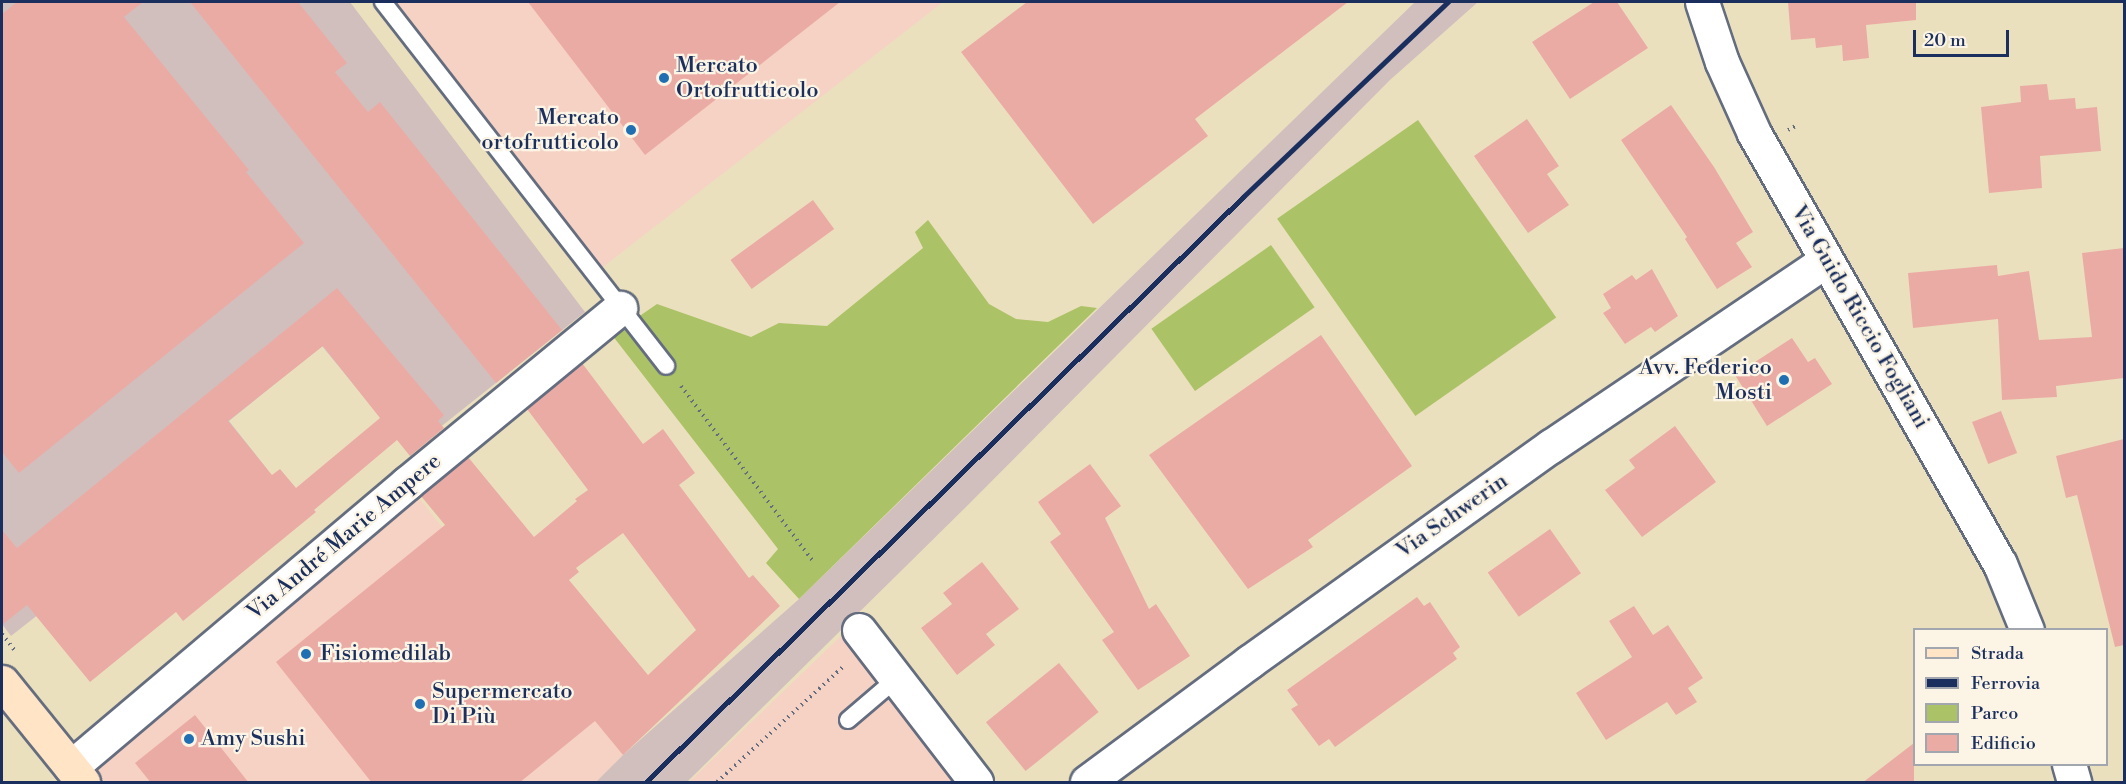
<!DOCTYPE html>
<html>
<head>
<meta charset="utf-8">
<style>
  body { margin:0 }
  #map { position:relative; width:2126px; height:784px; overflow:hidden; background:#ebe0bd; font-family:"Libre Bodoni",serif }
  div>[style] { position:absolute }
  .built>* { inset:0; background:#f6d2c4 }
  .industrial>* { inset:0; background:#d1bfbe }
  .green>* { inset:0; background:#acc267; transform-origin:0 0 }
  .building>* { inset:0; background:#ebaba5; transform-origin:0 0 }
  .path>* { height:4px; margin-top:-2px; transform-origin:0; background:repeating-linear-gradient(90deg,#646d7f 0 1.5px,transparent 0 6px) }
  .roads { filter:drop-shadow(2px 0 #646d7f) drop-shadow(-2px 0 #646d7f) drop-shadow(0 2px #646d7f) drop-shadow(0 -2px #646d7f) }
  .lane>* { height:16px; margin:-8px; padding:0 8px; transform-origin:8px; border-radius:8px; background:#fff }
  .street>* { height:33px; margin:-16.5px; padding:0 16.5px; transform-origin:16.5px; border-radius:16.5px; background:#fff }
  .secondary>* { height:33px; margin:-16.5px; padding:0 16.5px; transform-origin:16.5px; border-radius:16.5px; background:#ffe4c6 }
  .rail>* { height:4.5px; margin:-2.25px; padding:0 2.25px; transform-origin:2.25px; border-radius:2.25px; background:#1b2f5e }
  .dots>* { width:16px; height:16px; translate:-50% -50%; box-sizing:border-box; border:3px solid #fcf5e5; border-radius:50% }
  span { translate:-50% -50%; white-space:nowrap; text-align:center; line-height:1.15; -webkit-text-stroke:4.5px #fcf5e5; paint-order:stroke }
  .poi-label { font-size:22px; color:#1b2f5e }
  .left { translate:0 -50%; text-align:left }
  .right { translate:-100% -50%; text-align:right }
  .street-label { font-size:22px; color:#1b2f5e }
  .frame { position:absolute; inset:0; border:3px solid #1b2f5e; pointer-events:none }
  .legend { position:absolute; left:1913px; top:628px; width:195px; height:138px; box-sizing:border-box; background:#fcf5e5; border:2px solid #a2a6af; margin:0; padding:8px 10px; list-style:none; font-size:18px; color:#1b2f5e }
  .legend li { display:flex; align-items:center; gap:12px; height:30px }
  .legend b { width:30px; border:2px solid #a2a6af }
  .scale { position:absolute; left:1913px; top:30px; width:96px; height:27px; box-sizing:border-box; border:3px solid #1b2f5e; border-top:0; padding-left:8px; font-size:18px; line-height:21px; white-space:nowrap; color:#1b2f5e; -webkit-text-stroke:4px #fcf5e5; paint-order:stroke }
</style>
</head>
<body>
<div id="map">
  <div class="built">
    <div style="clip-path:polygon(383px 2px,943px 2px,594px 274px)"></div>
    <div style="clip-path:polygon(407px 483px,623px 755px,596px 782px,83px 782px,71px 767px)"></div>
    <div style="clip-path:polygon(842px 635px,952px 782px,689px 782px)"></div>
  </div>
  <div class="industrial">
    <div style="clip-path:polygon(2px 2px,350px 2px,585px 312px,409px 452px,322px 346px,229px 421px,267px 469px,212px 478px,11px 636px,2px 624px)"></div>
    <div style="clip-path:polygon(1415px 2px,1478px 2px,1390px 80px,969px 504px,687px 782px,596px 782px,623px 755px,799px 599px)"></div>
  </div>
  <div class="green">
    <div style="left:1418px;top:120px;width:241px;height:172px;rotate:55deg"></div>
    <div style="clip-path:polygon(928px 220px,989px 304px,1016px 319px,1048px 322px,1081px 306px,1097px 308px,799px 599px,766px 563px,778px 549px,612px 335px,657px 304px,751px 337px,779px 323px,827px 326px,923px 248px,915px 232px)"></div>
    <div style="left:1271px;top:245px;width:76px;height:146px;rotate:55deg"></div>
  </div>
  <div class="building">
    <div style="clip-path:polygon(17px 2px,143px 2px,124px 17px,249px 170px,246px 172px,304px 243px,19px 473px,2px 452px,2px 14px)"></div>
    <div style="clip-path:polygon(190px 2px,298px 2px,347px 63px,335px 72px,368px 112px,380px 102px,562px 330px,496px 383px)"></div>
    <div style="clip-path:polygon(528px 2px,840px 2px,645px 155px)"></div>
    <div style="clip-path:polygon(1027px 2px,1348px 2px,1195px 119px,1208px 136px,1093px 224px,961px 52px)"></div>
    <div style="clip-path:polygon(1594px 2px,1617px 2px,1648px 48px,1570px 99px,1532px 42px)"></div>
    <div style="clip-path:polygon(1788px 2px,1916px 2px,1916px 20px,1866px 25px,1869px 58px,1843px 61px,1842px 45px,1816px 48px,1815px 38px,1791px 40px)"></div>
    <div style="clip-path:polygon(2047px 84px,2049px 100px,2075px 98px,2076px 109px,2097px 107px,2101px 151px,2040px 156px,2042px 188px,1989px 193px,1981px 107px,2021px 102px,2020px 86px)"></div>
    <div style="clip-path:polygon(1671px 105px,1714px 167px,1753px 232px,1736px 243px,1752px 267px,1717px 289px,1685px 239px,1687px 237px,1621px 140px)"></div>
    <div style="clip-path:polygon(1527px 119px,1559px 166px,1547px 174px,1569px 205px,1528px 233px,1474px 156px)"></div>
    <div style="left:813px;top:200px;width:36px;height:102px;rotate:54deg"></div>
    <div style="clip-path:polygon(2124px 248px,2124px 378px,2056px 386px,2057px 397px,2002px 400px,1998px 319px,1913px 328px,1908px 273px,1997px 265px,1998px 276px,2029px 271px,2039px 340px,2092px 337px,2082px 253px)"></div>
    <div style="clip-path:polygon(1652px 269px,1678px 316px,1655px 332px,1651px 327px,1625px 344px,1603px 313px,1611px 308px,1603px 294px,1632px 275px,1636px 280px)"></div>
    <div style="clip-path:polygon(evenodd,337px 288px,444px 415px,438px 421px,444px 428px,410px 456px,397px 440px,314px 510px,316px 512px,183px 621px,176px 612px,90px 682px,27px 605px,2px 625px,2px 530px,17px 548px,337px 288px,323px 346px,380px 418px,296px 488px,280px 469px,272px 475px,228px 421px,323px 346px)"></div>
    <div style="clip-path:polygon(1321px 335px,1412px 466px,1308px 540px,1313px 547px,1248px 589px,1149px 455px)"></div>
    <div style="clip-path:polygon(1792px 338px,1808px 362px,1815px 358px,1832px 384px,1767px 426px,1735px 375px)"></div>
    <div style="clip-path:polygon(evenodd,582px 363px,643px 444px,663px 429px,695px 473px,679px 485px,749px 578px,753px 575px,780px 606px,623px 755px,595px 721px,519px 783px,372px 783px,276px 662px,445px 525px,421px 496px,468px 457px,534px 537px,577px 501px,575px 499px,588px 490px,527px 409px,582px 363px,623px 533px,696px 630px,648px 675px,569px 580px,579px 572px,576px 568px,623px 533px)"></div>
    <div style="left:2001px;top:411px;width:45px;height:31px;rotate:69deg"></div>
    <div style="clip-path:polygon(1675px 426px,1716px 482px,1642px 537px,1605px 490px,1635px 468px,1629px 460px)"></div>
    <div style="clip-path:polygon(2124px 439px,2124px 645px,2115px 647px,2077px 495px,2066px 498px,2056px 456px)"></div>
    <div style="clip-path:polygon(1090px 464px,1121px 506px,1105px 518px,1149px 609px,1156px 604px,1190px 656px,1138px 690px,1102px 640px,1114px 632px,1050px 542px,1061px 534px,1038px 502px)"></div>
    <div style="left:1550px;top:529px;width:54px;height:76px;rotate:55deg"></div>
    <div style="clip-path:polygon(982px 562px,1019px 609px,986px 634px,995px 645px,957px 675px,921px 628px,952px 604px,943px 593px)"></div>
    <div style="clip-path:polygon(1417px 597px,1424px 606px,1430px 602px,1460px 647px,1453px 653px,1457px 659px,1335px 747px,1329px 739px,1319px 746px,1291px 709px,1298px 705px,1287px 690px)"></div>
    <div style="clip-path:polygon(1634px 606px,1653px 635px,1668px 625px,1703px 678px,1688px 688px,1697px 702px,1676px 715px,1667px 702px,1606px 740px,1576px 693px,1632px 657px,1609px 621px)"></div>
    <div style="left:1059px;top:663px;width:63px;height:94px;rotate:51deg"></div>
    <div style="clip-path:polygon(195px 715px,249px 783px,151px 783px,135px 763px)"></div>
    <div style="clip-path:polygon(1914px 743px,1914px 783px,1862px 783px)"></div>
  </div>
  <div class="path">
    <div style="left:1788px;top:130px;width:11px;rotate:-27deg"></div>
    <div style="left:681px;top:386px;width:218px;rotate:53deg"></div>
    <div style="left:2px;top:634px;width:23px;rotate:52deg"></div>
    <div style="left:717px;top:782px;width:173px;rotate:-42.4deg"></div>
  </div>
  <div class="roads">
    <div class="lane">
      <div style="left:383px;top:2px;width:461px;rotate:52.1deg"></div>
      <div style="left:848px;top:720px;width:63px;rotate:-40.5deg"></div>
    </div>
    <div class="street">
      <div style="left:1702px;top:2px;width:63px;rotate:71.6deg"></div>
      <div style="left:1722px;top:62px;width:78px;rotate:65.7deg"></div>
      <div style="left:1754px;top:133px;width:496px;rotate:60.3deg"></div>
      <div style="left:2000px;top:564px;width:71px;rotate:67.8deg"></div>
      <div style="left:859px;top:630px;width:192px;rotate:52.4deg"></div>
      <div style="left:2069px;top:764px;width:19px;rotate:74deg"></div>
      <div style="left:71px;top:767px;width:440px;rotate:-40.2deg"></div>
      <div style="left:407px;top:483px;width:276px;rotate:-39.4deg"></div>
      <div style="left:1087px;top:782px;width:202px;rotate:-36.5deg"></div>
      <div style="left:1249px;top:662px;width:371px;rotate:-35.6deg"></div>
      <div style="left:1551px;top:446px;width:331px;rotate:-34deg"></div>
    </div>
    <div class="secondary">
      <div style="left:2px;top:682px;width:129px;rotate:51deg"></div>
    </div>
  </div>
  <div class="rail">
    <div style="left:646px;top:782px;width:836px;rotate:-44.42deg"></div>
    <div style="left:1243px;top:197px;width:283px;rotate:-43.6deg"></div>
  </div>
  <div class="dots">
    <div style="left:664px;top:78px;background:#1f6fb2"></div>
    <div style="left:631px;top:130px;background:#1f6fb2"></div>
    <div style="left:1784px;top:380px;background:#1f6fb2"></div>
    <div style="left:306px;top:654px;background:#1f6fb2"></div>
    <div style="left:420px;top:704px;background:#1f6fb2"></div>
    <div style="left:189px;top:739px;background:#1f6fb2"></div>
  </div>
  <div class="poi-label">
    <span class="left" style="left:676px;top:78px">Mercato<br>Ortofrutticolo</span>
    <span class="right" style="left:619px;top:130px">Mercato<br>ortofrutticolo</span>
    <span class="right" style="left:1772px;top:380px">Avv. Federico<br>Mosti</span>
    <span class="left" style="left:320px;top:654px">Fisiomedilab</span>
    <span class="left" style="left:432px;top:704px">Supermercato<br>Di Più</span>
    <span class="left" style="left:201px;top:739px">Amy Sushi</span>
  </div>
  <div class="street-label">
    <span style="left:1860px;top:317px;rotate:60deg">Via Guido Riccio Fogliani</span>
    <span style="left:1452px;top:516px;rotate:-35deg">Via Schwerin</span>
    <span style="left:344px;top:537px;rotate:-40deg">Via André Marie Ampere</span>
  </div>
  <div class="frame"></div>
  <ul class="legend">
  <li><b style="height:8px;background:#ffe4c6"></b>Strada</li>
  <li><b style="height:8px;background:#1b2f5e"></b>Ferrovia</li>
  <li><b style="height:16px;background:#acc267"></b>Parco</li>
  <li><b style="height:16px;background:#ebaba5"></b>Edificio</li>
  </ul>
  <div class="scale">20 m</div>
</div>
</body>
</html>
